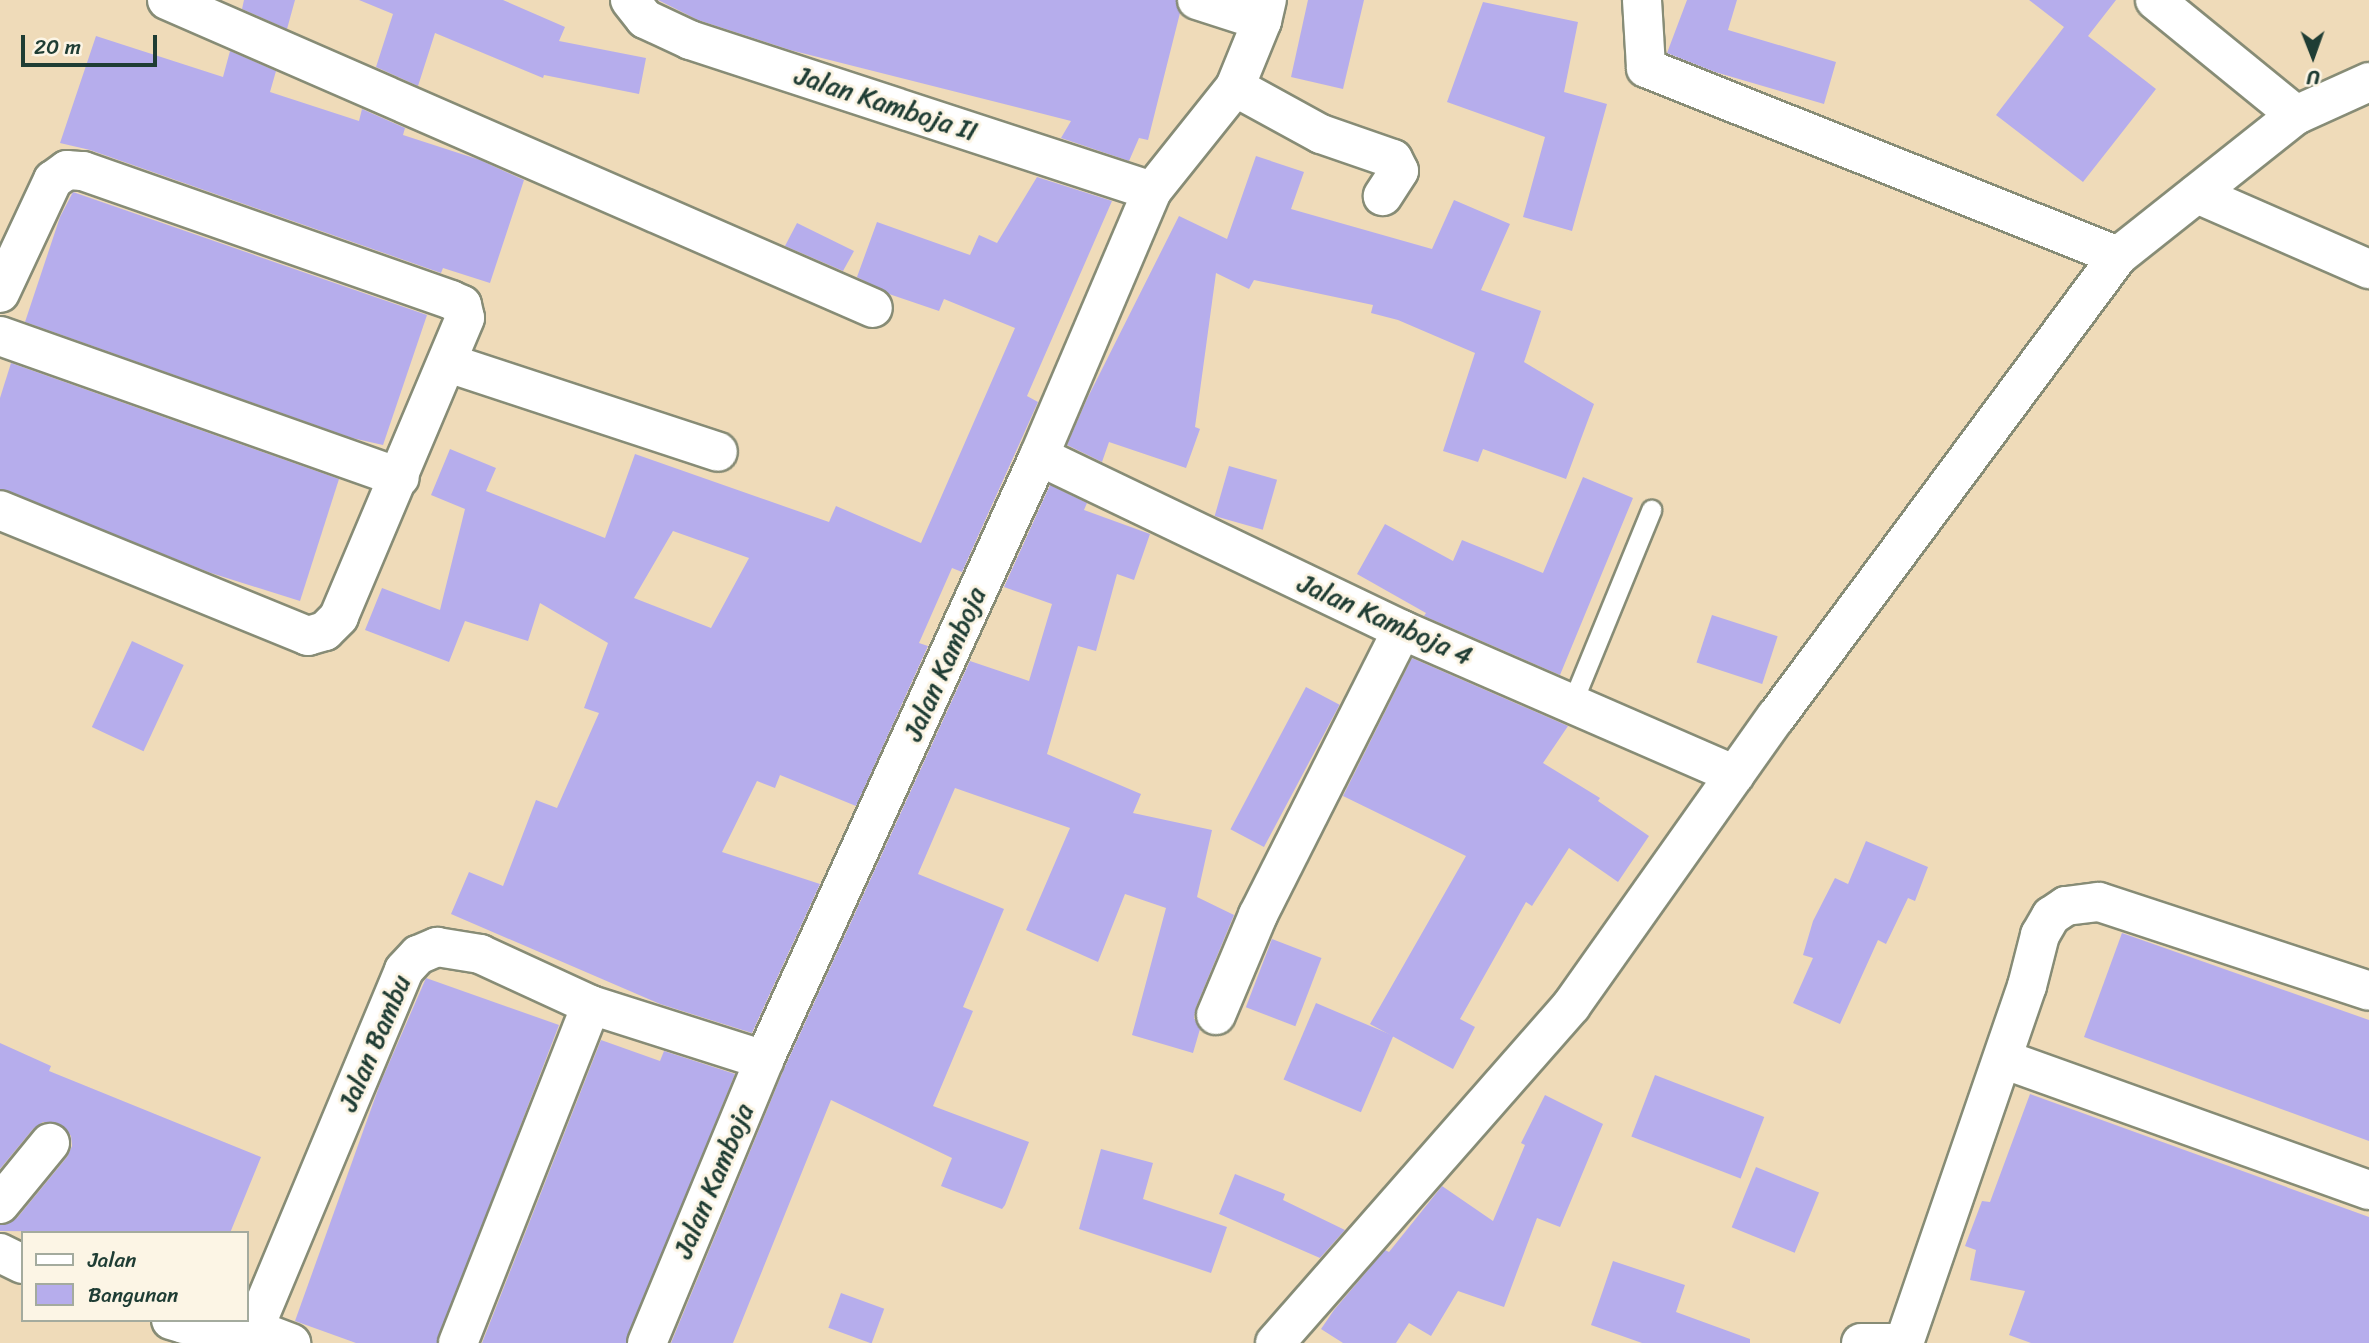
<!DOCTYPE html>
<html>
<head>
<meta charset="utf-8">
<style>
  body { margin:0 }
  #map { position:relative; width:2369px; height:1343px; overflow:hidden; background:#efdbb9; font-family:Sriracha,sans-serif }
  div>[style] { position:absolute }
  .building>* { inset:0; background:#b6adec; transform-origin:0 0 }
  .roads { filter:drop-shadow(2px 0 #878c76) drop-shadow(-2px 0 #878c76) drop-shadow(0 2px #878c76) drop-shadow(0 -2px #878c76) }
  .service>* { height:19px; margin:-9.5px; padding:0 9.5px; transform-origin:9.5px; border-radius:9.5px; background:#fff }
  .minor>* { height:38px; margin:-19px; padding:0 19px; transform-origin:19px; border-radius:19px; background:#fff }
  span { translate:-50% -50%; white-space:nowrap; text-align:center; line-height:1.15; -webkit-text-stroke:6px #fcf5e5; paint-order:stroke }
  .street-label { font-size:26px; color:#1f3d34 }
  .legend { position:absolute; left:21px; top:1231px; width:228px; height:91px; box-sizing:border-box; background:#fcf5e5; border:2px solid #a4ab9e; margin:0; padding:9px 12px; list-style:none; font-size:21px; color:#1f3d34 }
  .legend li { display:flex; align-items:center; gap:14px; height:35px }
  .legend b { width:35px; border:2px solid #a4ab9e }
  .north { position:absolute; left:2278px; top:21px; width:70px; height:70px; -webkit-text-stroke:5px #fcf5e5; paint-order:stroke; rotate:179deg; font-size:19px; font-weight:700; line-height:28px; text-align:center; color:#1f3d34 }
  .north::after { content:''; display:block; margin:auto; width:24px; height:32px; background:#1f3d34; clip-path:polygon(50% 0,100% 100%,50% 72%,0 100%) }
  .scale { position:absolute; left:21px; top:35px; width:136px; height:32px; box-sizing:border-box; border:4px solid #1f3d34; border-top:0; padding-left:9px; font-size:21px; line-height:24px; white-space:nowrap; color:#1f3d34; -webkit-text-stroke:5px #fcf5e5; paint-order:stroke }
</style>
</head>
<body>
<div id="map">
  <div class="building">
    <div style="clip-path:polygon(244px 0,295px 0,287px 29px,242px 9px)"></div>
    <div style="clip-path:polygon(359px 0,503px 0,565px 27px,559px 41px,646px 58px,639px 94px,544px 75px,543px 78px,435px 33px,418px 86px,376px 67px,393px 14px)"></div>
    <div style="clip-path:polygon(658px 0,1176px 0,1180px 13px,1148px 140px,1139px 138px,1129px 161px,1061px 138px,1071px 121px,790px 50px,698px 20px)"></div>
    <div style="clip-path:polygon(1308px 0,1364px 0,1343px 89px,1291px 77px)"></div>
    <div style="clip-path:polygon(1687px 0,1737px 0,1728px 30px,1836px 62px,1824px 104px,1715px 72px,1667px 53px)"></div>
    <div style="clip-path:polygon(2029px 0,2116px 0,2088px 36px,2156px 89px,2083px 182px,1996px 115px,2064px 27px)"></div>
    <div style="clip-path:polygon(1483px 2px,1578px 22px,1564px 92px,1607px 104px,1572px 231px,1523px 217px,1545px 137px,1447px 102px)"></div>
    <div style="clip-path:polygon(96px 36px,223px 77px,230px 51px,276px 71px,270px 92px,359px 121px,362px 109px,405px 128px,403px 135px,480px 160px,524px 180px,490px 283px,443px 268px,441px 273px,90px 150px,60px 143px)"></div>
    <div style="clip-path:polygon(1256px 156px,1304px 172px,1291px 209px,1432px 249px,1454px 200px,1510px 224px,1481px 290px,1541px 311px,1524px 362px,1594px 404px,1566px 479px,1483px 449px,1478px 462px,1443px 451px,1475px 353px,1398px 320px,1371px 313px,1373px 305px,1254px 280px,1249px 289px,1216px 273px,1195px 427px,1200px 429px,1186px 468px,1109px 442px,1102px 462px,1067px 445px,1087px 399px,1179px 216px,1227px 239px)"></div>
    <div style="clip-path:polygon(evenodd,1037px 177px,1112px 201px,1027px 396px,1038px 402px,962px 572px,952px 568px,919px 643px,928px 646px,856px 806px,780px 775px,775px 788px,757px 781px,722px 852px,820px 884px,752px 1033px,660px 1004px,451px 914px,469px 872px,503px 886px,536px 800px,557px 808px,599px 713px,584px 708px,608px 643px,540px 603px,528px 641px,465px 621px,449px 662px,365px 630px,382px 588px,440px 610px,465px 509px,431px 495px,450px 449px,496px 468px,486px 491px,605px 538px,635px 454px,829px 522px,836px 506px,921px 543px,1015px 328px,944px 299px,939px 311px,889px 294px,857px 277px,877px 222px,970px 255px,979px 235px,997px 243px,1037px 177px,673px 531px,749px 558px,711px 628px,634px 598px,673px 531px)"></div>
    <div style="clip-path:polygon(73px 192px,427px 315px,383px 445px,352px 438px,25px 322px,60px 217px)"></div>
    <div style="clip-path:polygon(797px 223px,854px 251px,843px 271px,785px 246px)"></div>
    <div style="clip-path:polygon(11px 363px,339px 479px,300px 601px,211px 573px,0 489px,0 398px)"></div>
    <div style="left:1229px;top:466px;width:50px;height:52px;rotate:16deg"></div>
    <div style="clip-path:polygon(1583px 477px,1633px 498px,1560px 675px,1424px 616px,1426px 613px,1357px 574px,1385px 524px,1453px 561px,1462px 540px,1543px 573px)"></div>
    <div style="clip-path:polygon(1050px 485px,1087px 503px,1084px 510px,1150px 534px,1134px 580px,1117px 574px,1096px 651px,1078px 646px,1047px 754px,1141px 794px,1133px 813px,1212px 830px,1197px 897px,1234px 915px,1196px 1007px,1194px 1018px,1200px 1029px,1193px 1053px,1132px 1035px,1166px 908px,1125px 894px,1098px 962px,1026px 930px,1070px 828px,955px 788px,918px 874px,1004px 909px,963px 1007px,973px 1011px,933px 1106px,1029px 1142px,1005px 1205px,1002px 1209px,941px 1186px,952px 1158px,831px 1100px,733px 1343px,671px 1343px,784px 1069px,970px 661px,1029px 681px,1052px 604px,1004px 587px)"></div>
    <div style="left:1712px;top:615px;width:69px;height:50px;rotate:18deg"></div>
    <div style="left:132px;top:641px;width:57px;height:95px;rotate:25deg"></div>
    <div style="clip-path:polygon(1412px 658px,1568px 726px,1543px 763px,1600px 798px,1598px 801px,1649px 836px,1618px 882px,1569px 848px,1532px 906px,1526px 902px,1460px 1019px,1475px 1027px,1453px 1069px,1370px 1024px,1466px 856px,1343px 796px)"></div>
    <div style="left:1306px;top:687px;width:38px;height:161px;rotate:28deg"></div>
    <div style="clip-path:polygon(1866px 841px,1928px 867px,1915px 901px,1908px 898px,1886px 944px,1878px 940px,1840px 1024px,1793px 1003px,1813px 958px,1803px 955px,1813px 921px,1835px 878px,1848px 884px)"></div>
    <div style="clip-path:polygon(2122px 933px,2369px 1020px,2369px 1141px,2084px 1037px)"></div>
    <div style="left:1272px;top:939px;width:53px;height:73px;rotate:21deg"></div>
    <div style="clip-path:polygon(426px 978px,559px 1025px,437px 1343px,356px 1343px,295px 1321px,380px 1084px)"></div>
    <div style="left:1316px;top:1003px;width:84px;height:83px;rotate:23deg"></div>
    <div style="clip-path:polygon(601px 1040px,660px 1061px,664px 1051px,735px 1074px,626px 1343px,482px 1343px)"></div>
    <div style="clip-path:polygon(0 1043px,51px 1066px,49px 1071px,261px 1157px,230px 1233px,0 1231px,0 1225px,17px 1218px,67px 1157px,72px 1146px,71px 1136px,64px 1127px,54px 1122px,43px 1122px,33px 1129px,0 1169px)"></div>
    <div style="left:1655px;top:1075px;width:117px;height:66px;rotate:21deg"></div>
    <div style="clip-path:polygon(2030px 1094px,2369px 1217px,2369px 1343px,2031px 1343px,2009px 1335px,2025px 1291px,1970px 1280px,1976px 1250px,1965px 1246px,1982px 1201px,1990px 1202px)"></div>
    <div style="clip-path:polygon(1545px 1095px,1603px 1124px,1560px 1227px,1537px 1218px,1504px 1307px,1458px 1291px,1431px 1336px,1409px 1323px,1396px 1343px,1343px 1343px,1321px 1329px,1334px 1310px,1385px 1250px,1389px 1252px,1442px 1186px,1493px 1221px,1525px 1145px,1521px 1143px)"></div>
    <div style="clip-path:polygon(1101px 1149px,1153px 1163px,1143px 1199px,1227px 1227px,1211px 1273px,1079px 1229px)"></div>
    <div style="left:1756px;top:1167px;width:68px;height:65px;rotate:22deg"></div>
    <div style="clip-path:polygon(1235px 1174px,1285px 1194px,1283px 1200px,1345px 1230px,1320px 1258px,1219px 1214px)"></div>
    <div style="clip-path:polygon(1613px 1261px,1685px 1285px,1676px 1312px,1750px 1339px,1750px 1343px,1642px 1343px,1591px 1325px)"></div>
    <div style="left:841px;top:1293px;width:46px;height:37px;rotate:20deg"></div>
  </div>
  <div class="roads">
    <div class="service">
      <div style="left:1572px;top:703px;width:209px;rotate:-67.7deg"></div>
    </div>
    <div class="minor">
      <div style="left:167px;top:0;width:770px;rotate:23.57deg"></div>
      <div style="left:630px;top:0;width:24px;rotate:52deg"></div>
      <div style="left:645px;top:19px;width:50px;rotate:25deg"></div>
      <div style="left:690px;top:40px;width:486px;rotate:18.1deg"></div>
      <div style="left:1197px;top:0;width:68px;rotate:17.9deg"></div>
      <div style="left:1642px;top:0;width:68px;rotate:86.6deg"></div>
      <div style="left:1646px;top:68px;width:508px;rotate:21.72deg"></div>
      <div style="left:2155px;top:0;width:182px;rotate:39.2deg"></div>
      <div style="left:1235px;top:87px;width:98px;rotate:28.7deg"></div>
      <div style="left:1321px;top:134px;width:76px;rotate:19.1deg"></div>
      <div style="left:1393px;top:159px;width:13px;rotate:63deg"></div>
      <div style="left:1399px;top:171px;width:30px;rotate:123deg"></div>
      <div style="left:2197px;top:194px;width:188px;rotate:23.6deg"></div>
      <div style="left:0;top:293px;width:125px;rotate:-64.9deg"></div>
      <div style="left:53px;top:180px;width:17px;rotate:-36deg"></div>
      <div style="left:67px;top:170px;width:16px;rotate:4deg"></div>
      <div style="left:83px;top:171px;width:390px;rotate:19.3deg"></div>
      <div style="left:451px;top:300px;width:12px;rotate:24deg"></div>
      <div style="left:462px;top:305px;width:13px;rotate:77deg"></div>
      <div style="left:465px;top:318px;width:324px;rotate:112.9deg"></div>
      <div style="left:339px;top:617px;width:20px;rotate:135deg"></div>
      <div style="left:325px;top:631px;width:18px;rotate:164deg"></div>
      <div style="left:308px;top:636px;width:333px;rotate:-157.8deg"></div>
      <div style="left:0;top:336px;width:424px;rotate:19.5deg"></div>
      <div style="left:448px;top:363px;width:284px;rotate:18.2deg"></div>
      <div style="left:1039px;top:456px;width:403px;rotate:25.6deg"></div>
      <div style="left:1402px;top:630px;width:363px;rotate:23.5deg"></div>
      <div style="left:1216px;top:1015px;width:108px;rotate:-67.2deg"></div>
      <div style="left:1258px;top:915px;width:319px;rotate:-63.2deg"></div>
      <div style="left:2003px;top:1059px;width:389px;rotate:19.7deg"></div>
      <div style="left:0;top:1204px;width:79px;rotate:-50.7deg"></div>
      <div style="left:0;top:1253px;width:25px;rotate:26deg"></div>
      <div style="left:171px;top:1320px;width:14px;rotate:17deg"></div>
      <div style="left:184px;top:1324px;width:70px;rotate:4.1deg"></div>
      <div style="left:254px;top:1329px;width:40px;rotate:21deg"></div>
      <div style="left:254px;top:1329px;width:389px;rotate:-67.3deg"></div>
      <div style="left:404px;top:970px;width:21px;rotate:-47deg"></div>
      <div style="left:418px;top:955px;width:21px;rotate:-23deg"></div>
      <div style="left:437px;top:947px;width:44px;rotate:9.2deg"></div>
      <div style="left:480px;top:954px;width:122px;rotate:24.7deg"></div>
      <div style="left:591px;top:1005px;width:182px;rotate:17.6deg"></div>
      <div style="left:458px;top:1343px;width:363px;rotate:-68.5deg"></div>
      <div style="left:647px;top:1343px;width:306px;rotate:-67.5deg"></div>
      <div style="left:764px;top:1060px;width:664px;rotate:-65.52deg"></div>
      <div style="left:1039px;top:456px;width:288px;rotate:-66.9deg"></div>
      <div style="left:1152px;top:191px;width:133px;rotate:-51.4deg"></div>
      <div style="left:1235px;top:87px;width:71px;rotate:-67.8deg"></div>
      <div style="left:1262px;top:21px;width:22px;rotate:-77deg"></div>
      <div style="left:1275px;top:1343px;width:449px;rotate:-48.7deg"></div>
      <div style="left:1571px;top:1006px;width:354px;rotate:-54.7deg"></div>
      <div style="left:1776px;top:717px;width:574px;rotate:-53.43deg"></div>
      <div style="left:2118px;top:256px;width:227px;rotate:-38.4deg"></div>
      <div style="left:2296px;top:115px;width:80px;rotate:-24.3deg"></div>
      <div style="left:1861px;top:1343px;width:44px"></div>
      <div style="left:1904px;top:1343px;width:378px;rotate:-71deg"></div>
      <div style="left:2027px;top:986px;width:53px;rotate:-75.7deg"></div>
      <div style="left:2040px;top:935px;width:22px;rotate:-60deg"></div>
      <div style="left:2051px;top:916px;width:18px;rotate:-34deg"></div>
      <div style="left:2066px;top:906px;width:33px;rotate:-7deg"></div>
      <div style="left:2099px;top:902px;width:284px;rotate:18.2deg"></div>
    </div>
  </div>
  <div class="street-label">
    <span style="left:886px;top:104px;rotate:18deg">Jalan Kamboja II</span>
    <span style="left:1385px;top:620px;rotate:24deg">Jalan Kamboja 4</span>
    <span style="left:945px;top:664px;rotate:-66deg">Jalan Kamboja</span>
    <span style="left:375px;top:1043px;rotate:-67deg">Jalan Bambu</span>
    <span style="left:714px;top:1181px;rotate:-67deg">Jalan Kamboja</span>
  </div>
  <ul class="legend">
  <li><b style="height:9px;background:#fff"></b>Jalan</li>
  <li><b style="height:19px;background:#b6adec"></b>Bangunan</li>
  </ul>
  <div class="north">U</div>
  <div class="scale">20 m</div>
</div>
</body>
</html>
